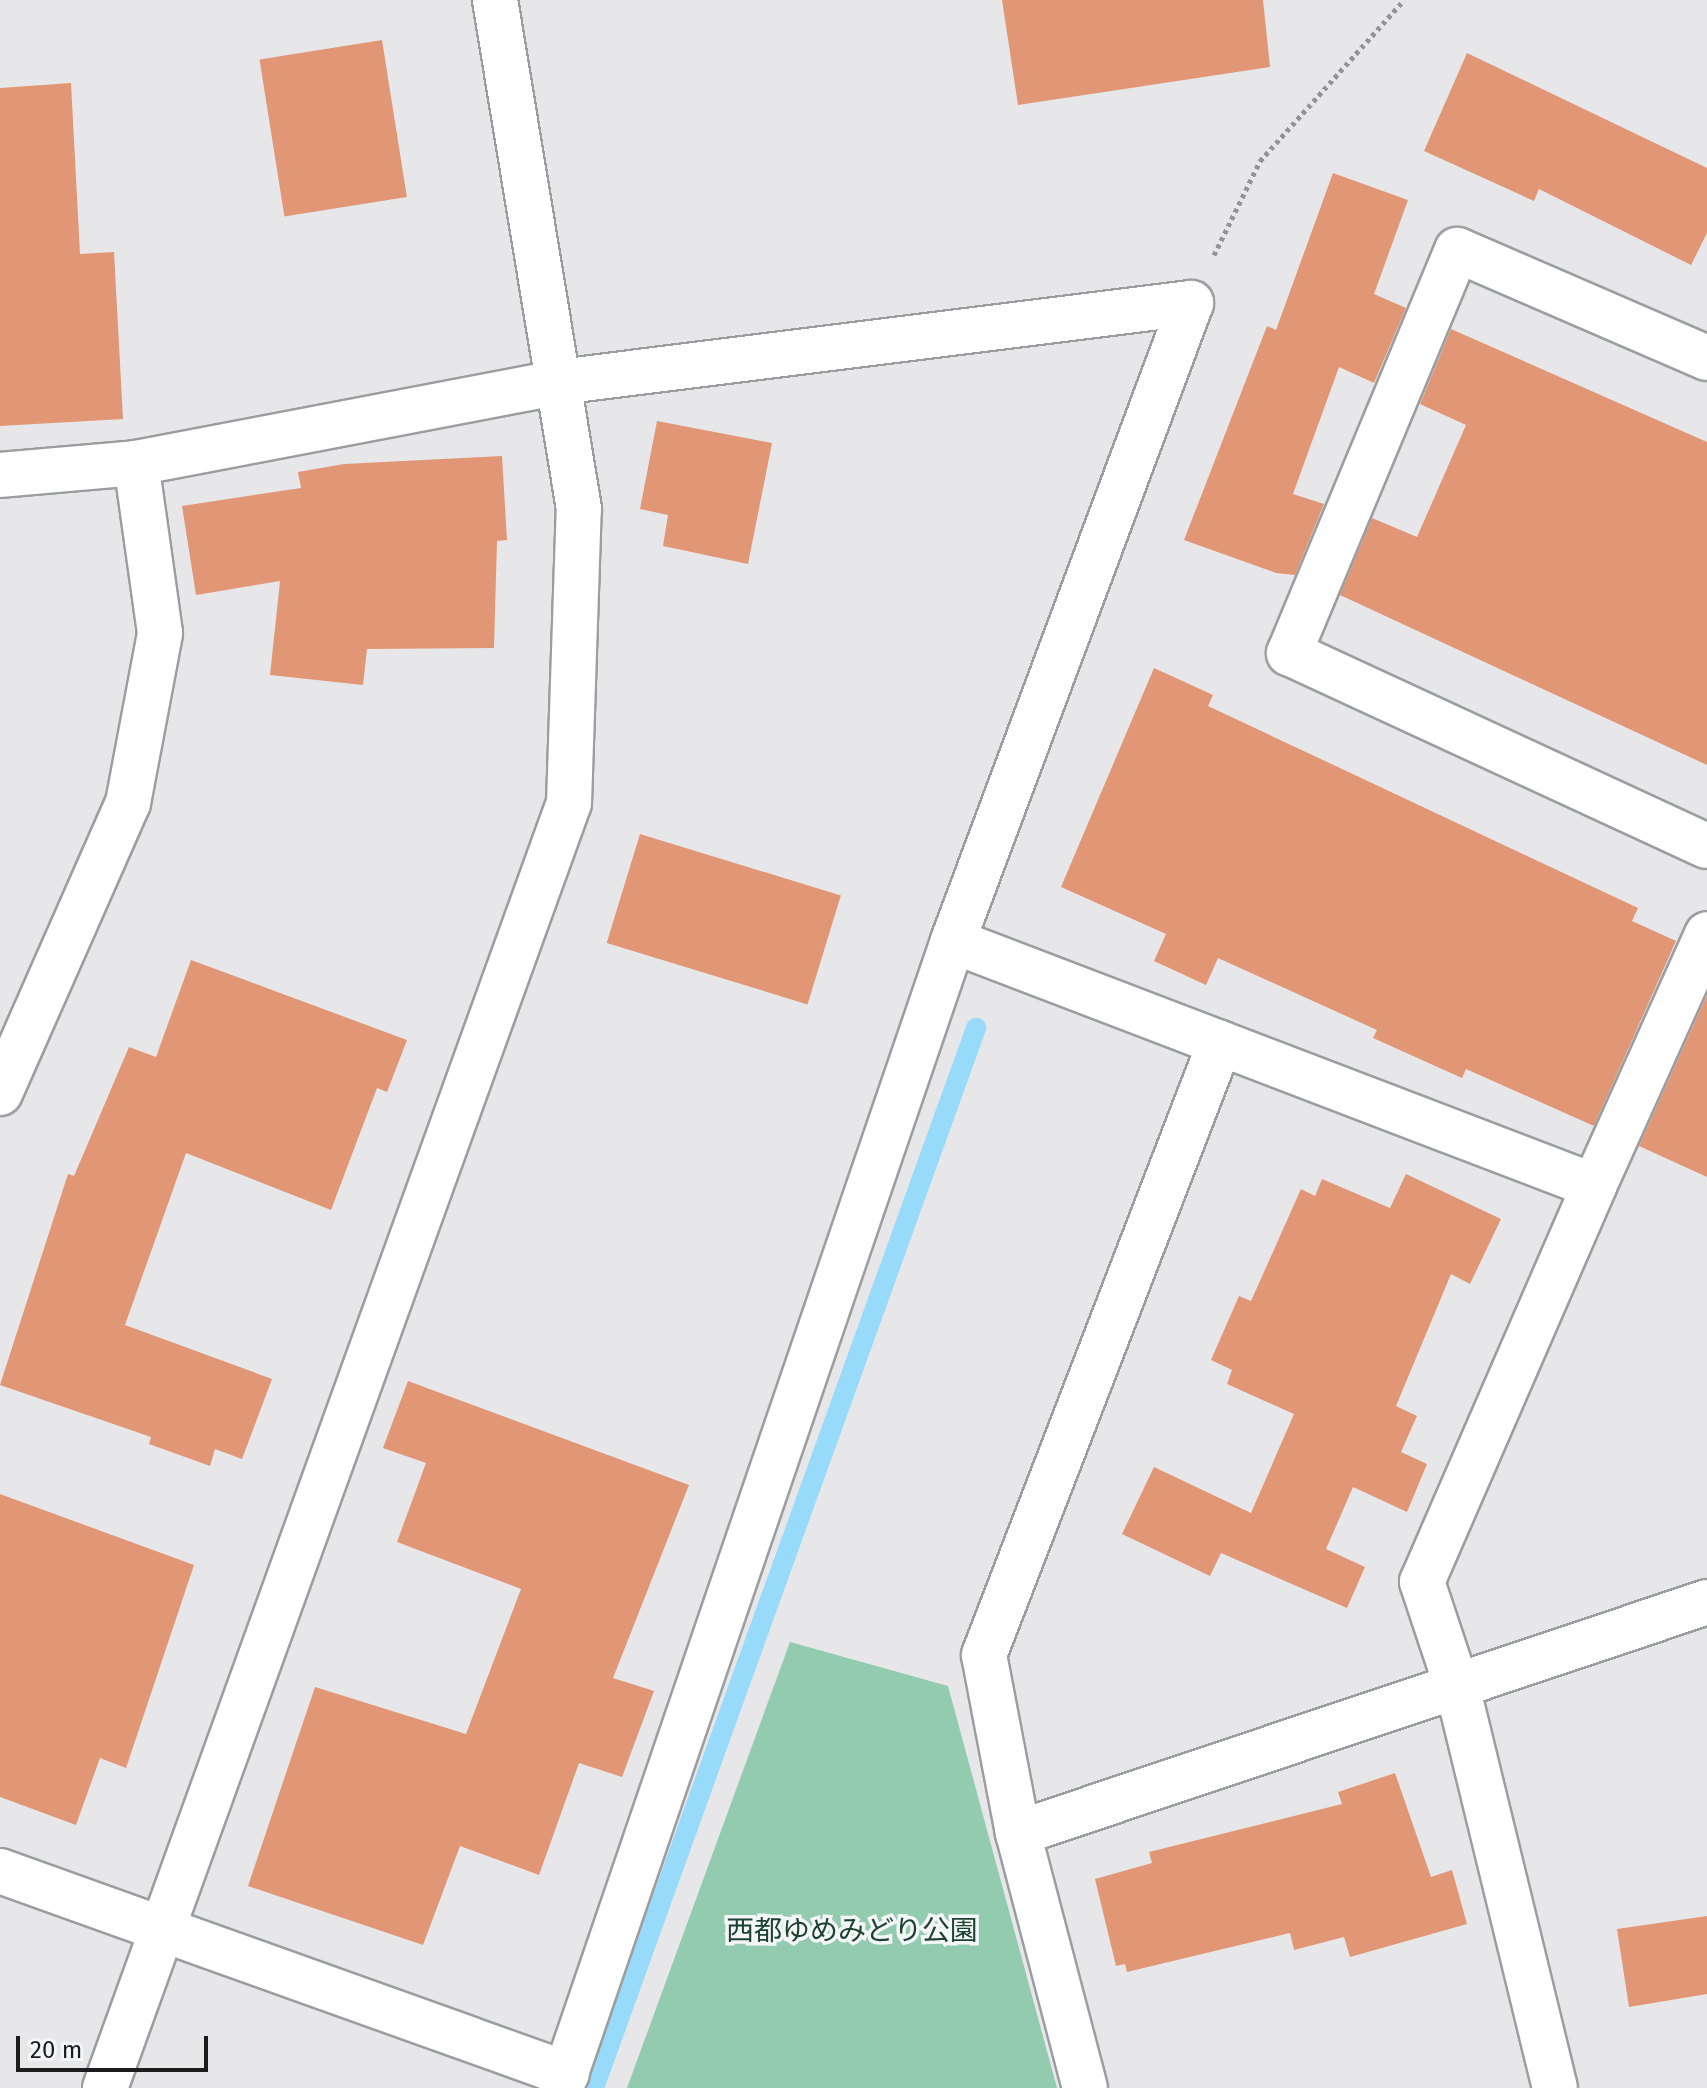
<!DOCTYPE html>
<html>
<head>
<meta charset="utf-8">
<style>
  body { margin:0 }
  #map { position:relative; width:1707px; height:2088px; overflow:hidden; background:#e7e7ea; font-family:"Fira Sans","Noto Sans JP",sans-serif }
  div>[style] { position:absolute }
  .green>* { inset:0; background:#93cbae }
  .stream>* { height:20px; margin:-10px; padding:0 10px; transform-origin:10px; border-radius:10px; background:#97dafa }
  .building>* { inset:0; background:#e19676; transform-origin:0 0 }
  .path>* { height:5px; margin-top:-2.5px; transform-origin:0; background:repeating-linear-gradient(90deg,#949496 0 4px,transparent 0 8px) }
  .roads { filter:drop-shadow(2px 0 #9c9d9f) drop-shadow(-2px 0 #9c9d9f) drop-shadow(0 2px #9c9d9f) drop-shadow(0 -2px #9c9d9f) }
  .street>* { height:44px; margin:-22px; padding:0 22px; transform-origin:22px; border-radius:22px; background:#fff }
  span { translate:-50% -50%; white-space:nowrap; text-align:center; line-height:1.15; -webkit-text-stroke:7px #f4f5f7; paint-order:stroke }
  .park-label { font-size:28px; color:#1d4231 }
  .scale { position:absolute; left:16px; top:2036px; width:192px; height:36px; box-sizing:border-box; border:4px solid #1c1c1d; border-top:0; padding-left:10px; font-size:24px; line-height:28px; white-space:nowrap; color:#1c1c1d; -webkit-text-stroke:6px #f4f5f7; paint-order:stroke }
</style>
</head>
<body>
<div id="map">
  <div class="green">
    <div style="clip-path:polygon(790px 1642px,948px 1686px,1057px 2088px,627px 2088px)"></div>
  </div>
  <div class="stream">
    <div style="left:594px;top:2088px;width:1127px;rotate:-70.18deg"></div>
  </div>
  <div class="building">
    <div style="clip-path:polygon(1002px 0,1263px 0,1270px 67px,1018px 105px)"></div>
    <div style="left:382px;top:40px;width:159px;height:124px;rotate:81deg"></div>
    <div style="clip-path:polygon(1467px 53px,1707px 168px,1707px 233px,1691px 265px,1539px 189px,1534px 201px,1424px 151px)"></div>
    <div style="clip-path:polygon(71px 83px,80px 254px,114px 252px,123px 419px,0 426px,0 88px)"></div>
    <div style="clip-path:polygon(1333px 173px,1408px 200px,1374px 294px,1406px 308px,1374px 383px,1339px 367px,1293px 494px,1324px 504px,1295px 575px,1276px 573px,1184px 540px,1267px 326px,1276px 330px)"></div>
    <div style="clip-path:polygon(1451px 329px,1707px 442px,1707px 765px,1340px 595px,1372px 518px,1417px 537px,1466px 425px,1420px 404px)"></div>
    <div style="clip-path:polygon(657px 421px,772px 443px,748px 564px,663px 546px,668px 515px,640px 509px)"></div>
    <div style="clip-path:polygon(502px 456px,507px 540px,497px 541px,494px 648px,367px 649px,363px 685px,270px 675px,280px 581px,196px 595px,182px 506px,301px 488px,298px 472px,344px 464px)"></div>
    <div style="clip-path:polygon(1154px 668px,1213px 695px,1208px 706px,1638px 908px,1632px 921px,1676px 941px,1594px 1126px,1466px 1069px,1462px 1078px,1373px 1038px,1377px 1030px,1218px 958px,1206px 985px,1154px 961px,1166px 934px,1061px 887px)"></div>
    <div style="left:640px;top:834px;width:210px;height:114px;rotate:17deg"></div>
    <div style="clip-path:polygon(191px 960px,407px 1040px,387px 1092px,377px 1088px,331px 1210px,186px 1153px,125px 1325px,272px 1379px,242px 1459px,215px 1449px,210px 1466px,149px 1444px,151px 1437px,0 1385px,68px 1174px,74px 1176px,129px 1047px,156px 1057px)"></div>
    <div style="clip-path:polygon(1707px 995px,1707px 1177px,1639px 1146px)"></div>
    <div style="clip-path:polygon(1406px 1174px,1501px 1219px,1470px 1284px,1451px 1274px,1396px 1406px,1417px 1416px,1401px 1452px,1427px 1464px,1407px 1512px,1353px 1487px,1326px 1549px,1365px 1567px,1347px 1608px,1221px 1553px,1210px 1576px,1122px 1534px,1154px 1467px,1251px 1513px,1294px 1414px,1227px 1384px,1232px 1370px,1211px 1360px,1239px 1296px,1251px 1301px,1301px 1189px,1315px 1196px,1322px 1179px,1390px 1208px)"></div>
    <div style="clip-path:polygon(408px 1381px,689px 1485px,613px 1678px,654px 1691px,622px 1777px,579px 1763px,539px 1875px,460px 1846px,423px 1945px,248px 1886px,315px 1687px,466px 1734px,521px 1589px,397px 1542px,426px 1463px,383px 1448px)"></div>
    <div style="clip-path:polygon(0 1494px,194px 1565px,126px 1768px,100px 1758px,76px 1825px,0 1797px)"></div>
    <div style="clip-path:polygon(1395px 1773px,1431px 1877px,1452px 1870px,1467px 1924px,1350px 1957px,1344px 1937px,1294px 1950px,1290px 1933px,1127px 1972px,1125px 1964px,1116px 1966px,1095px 1879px,1152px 1863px,1149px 1852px,1342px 1804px,1338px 1792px)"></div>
    <div style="clip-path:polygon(1707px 1916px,1707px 1994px,1629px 2007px,1617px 1929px)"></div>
  </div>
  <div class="path">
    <div style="left:1214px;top:255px;width:105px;rotate:-63.9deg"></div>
    <div style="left:1260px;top:161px;width:216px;rotate:-48.2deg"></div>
  </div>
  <div class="roads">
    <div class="street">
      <div style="left:1707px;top:358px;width:272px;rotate:-156.6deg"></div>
      <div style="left:1457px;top:250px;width:437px;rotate:112.6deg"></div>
      <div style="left:1289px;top:653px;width:460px;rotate:24.8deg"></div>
      <div style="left:0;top:475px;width:137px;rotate:-5deg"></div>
      <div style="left:136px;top:463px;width:431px;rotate:-10.8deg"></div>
      <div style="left:559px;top:382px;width:637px;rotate:-7.13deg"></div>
      <div style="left:1191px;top:303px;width:681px;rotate:110.46deg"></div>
      <div style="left:953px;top:941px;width:686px;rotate:20.92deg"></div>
      <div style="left:1594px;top:1186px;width:276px;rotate:-65.8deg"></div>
      <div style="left:0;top:1093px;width:317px;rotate:-66.2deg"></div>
      <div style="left:128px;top:803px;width:173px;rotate:-79.3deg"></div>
      <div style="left:160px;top:633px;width:172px;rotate:-98deg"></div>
      <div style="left:1018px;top:1833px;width:181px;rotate:-100.8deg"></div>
      <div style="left:984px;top:1655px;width:656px;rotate:-68.91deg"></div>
      <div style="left:0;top:1871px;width:602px;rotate:19.7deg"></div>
      <div style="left:105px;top:2088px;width:1366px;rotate:-70.15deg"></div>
      <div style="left:569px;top:803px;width:294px;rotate:-88.1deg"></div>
      <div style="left:579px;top:509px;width:516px;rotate:-99.37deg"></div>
      <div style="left:561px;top:2088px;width:1212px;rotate:-71.13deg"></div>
      <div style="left:1085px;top:2088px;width:264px;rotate:-104.7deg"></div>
      <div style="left:1018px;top:1833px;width:727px;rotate:-18.53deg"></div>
      <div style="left:1555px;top:2088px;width:413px;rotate:-103.7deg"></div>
      <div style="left:1457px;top:1687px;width:111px;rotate:-108.4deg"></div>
      <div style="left:1422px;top:1582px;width:432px;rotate:-66.5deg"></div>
    </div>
  </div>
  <div class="park-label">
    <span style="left:852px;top:1931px">西都ゆめみどり公園</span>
  </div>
  <div class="scale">20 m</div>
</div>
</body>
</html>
